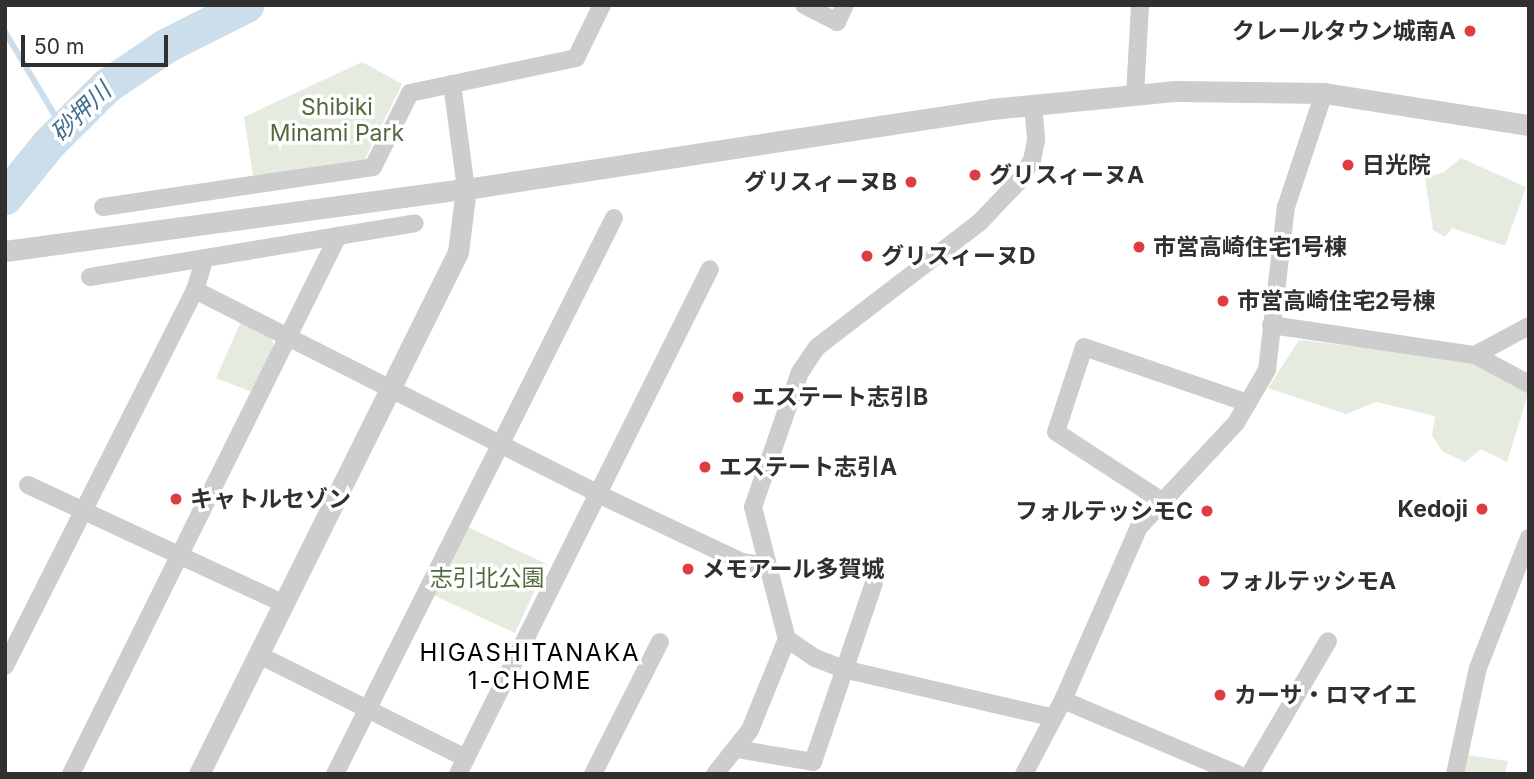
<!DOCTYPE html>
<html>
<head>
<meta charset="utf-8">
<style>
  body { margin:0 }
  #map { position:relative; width:1534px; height:779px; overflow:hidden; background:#fff; font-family:Inter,"Noto Sans JP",sans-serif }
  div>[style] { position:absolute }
  .green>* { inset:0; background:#e5ecdf; transform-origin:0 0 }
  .stream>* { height:6px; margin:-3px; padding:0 3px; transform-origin:3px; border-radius:3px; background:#ccdeeb }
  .river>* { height:35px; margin:-17.5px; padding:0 17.5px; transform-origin:17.5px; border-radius:17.5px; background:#ccdeeb }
  .minor>* { height:18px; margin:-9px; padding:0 9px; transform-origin:9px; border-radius:9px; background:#cdcdcd }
  .tertiary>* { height:21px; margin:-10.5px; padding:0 10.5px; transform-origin:10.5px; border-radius:10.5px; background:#cdcdcd }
  .dots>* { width:19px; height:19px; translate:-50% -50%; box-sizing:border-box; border:4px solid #fff; border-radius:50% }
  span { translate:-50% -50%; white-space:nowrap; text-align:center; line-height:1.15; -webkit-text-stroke:7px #fff; paint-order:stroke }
  .poi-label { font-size:23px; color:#303030; font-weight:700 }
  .right { translate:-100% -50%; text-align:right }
  .left { translate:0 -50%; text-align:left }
  .park-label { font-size:23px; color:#516a3f }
  .water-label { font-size:24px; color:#416d8e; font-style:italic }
  .neighbourhood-label { font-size:24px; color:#000; letter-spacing:2px }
  .frame { position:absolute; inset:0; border:7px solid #303030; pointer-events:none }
  .scale { position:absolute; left:21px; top:35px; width:147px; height:32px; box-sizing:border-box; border:4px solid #303030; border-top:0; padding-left:9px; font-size:21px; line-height:24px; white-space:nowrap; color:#303030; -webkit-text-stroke:5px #fff; paint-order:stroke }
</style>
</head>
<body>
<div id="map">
  <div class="green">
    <div style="clip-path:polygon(362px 62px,402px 84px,365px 159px,253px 176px,244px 117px)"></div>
    <div style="clip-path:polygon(1461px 158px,1526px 187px,1505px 246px,1452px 228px,1445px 237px,1433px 230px,1425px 178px,1444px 172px)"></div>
    <div style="clip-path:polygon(242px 319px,271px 338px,274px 346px,252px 392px,216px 378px)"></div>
    <div style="clip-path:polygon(1299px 340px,1475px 360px,1529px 391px,1507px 462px,1481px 449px,1465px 462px,1442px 451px,1432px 435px,1435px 416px,1376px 402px,1346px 414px,1268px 388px)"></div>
    <div style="left:461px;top:524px;width:95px;height:76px;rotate:25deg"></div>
    <div style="clip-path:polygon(1467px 755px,1508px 761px,1505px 774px,1463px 774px)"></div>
  </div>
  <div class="stream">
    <div style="left:5px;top:32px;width:113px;rotate:59.1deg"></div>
  </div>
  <div class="river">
    <div style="left:5px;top:197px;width:68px;rotate:-50.9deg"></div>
    <div style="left:48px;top:144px;width:82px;rotate:-45deg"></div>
    <div style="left:106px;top:86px;width:71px;rotate:-34.1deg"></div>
    <div style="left:165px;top:46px;width:91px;rotate:-26.8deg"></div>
  </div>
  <div class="minor">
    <div style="left:804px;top:5px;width:37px;rotate:27deg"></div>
    <div style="left:837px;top:22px;width:19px;rotate:-65deg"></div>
    <div style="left:452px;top:84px;width:106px;rotate:82.4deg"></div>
    <div style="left:1135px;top:95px;width:90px;rotate:-86.8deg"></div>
    <div style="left:1033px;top:104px;width:36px;rotate:85deg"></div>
    <div style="left:1036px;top:140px;width:20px;rotate:101deg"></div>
    <div style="left:1032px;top:160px;width:25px;rotate:122deg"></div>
    <div style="left:1019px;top:181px;width:57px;rotate:133.6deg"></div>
    <div style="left:980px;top:222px;width:205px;rotate:142.5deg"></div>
    <div style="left:817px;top:347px;width:30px;rotate:124deg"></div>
    <div style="left:800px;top:372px;width:143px;rotate:109.2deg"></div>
    <div style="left:753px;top:507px;width:136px;rotate:75.6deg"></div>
    <div style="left:787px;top:639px;width:34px;rotate:34deg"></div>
    <div style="left:815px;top:658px;width:30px;rotate:21deg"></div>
    <div style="left:843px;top:669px;width:213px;rotate:13deg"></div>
    <div style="left:103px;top:207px;width:273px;rotate:-8.4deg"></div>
    <div style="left:373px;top:167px;width:83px;rotate:-63.4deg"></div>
    <div style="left:410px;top:93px;width:170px;rotate:-11.9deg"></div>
    <div style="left:576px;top:58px;width:59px;rotate:-63.9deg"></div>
    <div style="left:90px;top:277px;width:329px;rotate:-9.4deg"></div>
    <div style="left:195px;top:290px;width:452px;rotate:26.8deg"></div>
    <div style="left:598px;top:494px;width:159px;rotate:25.3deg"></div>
    <div style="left:742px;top:562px;width:26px;rotate:9deg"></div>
    <div style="left:1271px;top:325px;width:206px;rotate:8.4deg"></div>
    <div style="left:1475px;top:355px;width:61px;rotate:28.2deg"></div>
    <div style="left:1475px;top:355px;width:61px;rotate:-28.2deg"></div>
    <div style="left:28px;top:485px;width:282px;rotate:24.9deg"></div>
    <div style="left:1162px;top:501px;width:126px;rotate:-146.9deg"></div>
    <div style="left:1056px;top:432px;width:89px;rotate:-71.8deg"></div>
    <div style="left:1084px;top:347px;width:173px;rotate:18.9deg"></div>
    <div style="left:259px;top:655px;width:231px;rotate:26.5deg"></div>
    <div style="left:5px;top:666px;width:421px;rotate:-63.2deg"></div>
    <div style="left:195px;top:290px;width:31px;rotate:-73deg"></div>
    <div style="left:1063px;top:700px;width:189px;rotate:23deg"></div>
    <div style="left:737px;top:749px;width:77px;rotate:9.7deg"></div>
    <div style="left:813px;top:762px;width:189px;rotate:-71.2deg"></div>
    <div style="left:71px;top:774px;width:601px;rotate:-63.61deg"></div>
    <div style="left:335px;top:774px;width:622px;rotate:-63.35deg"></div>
    <div style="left:458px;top:774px;width:564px;rotate:-63.48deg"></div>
    <div style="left:593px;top:774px;width:148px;rotate:-63.1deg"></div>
    <div style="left:715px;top:774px;width:56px;rotate:-51.5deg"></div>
    <div style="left:750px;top:730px;width:98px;rotate:-67.9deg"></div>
    <div style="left:1024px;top:774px;width:84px;rotate:-62.2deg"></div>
    <div style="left:1063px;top:700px;width:189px;rotate:-66.3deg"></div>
    <div style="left:1139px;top:527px;width:142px;rotate:-47deg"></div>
    <div style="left:1236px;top:423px;width:61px;rotate:-59.7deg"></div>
    <div style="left:1267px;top:370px;width:164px;rotate:-83.4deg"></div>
    <div style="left:1286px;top:207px;width:120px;rotate:-71.6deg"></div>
    <div style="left:1250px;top:774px;width:154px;rotate:-59.6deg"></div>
    <div style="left:1455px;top:774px;width:108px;rotate:-77.8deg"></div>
    <div style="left:1478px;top:668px;width:140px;rotate:-68.6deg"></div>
  </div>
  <div class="tertiary">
    <div style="left:5px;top:251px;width:465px;rotate:-7.7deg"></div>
    <div style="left:466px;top:189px;width:531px;rotate:-8.66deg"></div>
    <div style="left:991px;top:109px;width:186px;rotate:-5.6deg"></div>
    <div style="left:1176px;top:91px;width:148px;rotate:0.8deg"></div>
    <div style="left:1324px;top:93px;width:207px;rotate:8.9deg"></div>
    <div style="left:199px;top:774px;width:583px;rotate:-63.61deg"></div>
    <div style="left:458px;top:252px;width:64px;rotate:-82.8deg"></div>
  </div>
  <div class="dots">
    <div style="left:1470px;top:31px;background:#dd3c41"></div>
    <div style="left:1348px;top:165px;background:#dd3c41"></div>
    <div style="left:975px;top:175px;background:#dd3c41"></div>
    <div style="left:911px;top:182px;background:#dd3c41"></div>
    <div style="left:1139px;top:247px;background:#dd3c41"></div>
    <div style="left:867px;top:256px;background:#dd3c41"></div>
    <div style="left:1223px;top:301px;background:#dd3c41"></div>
    <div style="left:738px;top:397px;background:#dd3c41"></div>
    <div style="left:705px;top:467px;background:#dd3c41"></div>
    <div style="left:176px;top:499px;background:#dd3c41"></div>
    <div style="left:1482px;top:509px;background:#dd3c41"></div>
    <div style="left:1207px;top:511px;background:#dd3c41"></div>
    <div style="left:688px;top:569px;background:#dd3c41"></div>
    <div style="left:1204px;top:581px;background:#dd3c41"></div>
    <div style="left:1220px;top:695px;background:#dd3c41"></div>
  </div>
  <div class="poi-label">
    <span class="right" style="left:1456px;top:31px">クレールタウン城南A</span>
    <span class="left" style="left:1362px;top:165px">日光院</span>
    <span class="left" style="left:989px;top:175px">グリスィーヌA</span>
    <span class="right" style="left:897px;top:182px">グリスィーヌB</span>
    <span class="left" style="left:1153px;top:247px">市営高崎住宅1号棟</span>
    <span class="left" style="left:881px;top:256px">グリスィーヌD</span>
    <span class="left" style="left:1237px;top:301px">市営高崎住宅2号棟</span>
    <span class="left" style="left:752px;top:397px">エステート志引B</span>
    <span class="left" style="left:719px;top:467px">エステート志引A</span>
    <span class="left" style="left:190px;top:499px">キャトルセゾン</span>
    <span class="right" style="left:1468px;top:509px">Kedoji</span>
    <span class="right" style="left:1193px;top:511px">フォルテッシモC</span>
    <span class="left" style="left:702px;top:569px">メモアール多賀城</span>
    <span class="left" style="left:1218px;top:581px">フォルテッシモA</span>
    <span class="left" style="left:1234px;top:695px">カーサ・ロマイエ</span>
  </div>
  <div class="park-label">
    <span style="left:337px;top:120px">Shibiki<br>Minami Park</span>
    <span style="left:487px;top:578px">志引北公園</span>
  </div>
  <div class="water-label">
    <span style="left:81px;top:112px;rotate:-44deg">砂押川</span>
  </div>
  <div class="neighbourhood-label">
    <span style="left:530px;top:667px">HIGASHITANAKA<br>1-CHOME</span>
  </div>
  <div class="frame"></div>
  <div class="scale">50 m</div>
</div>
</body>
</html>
